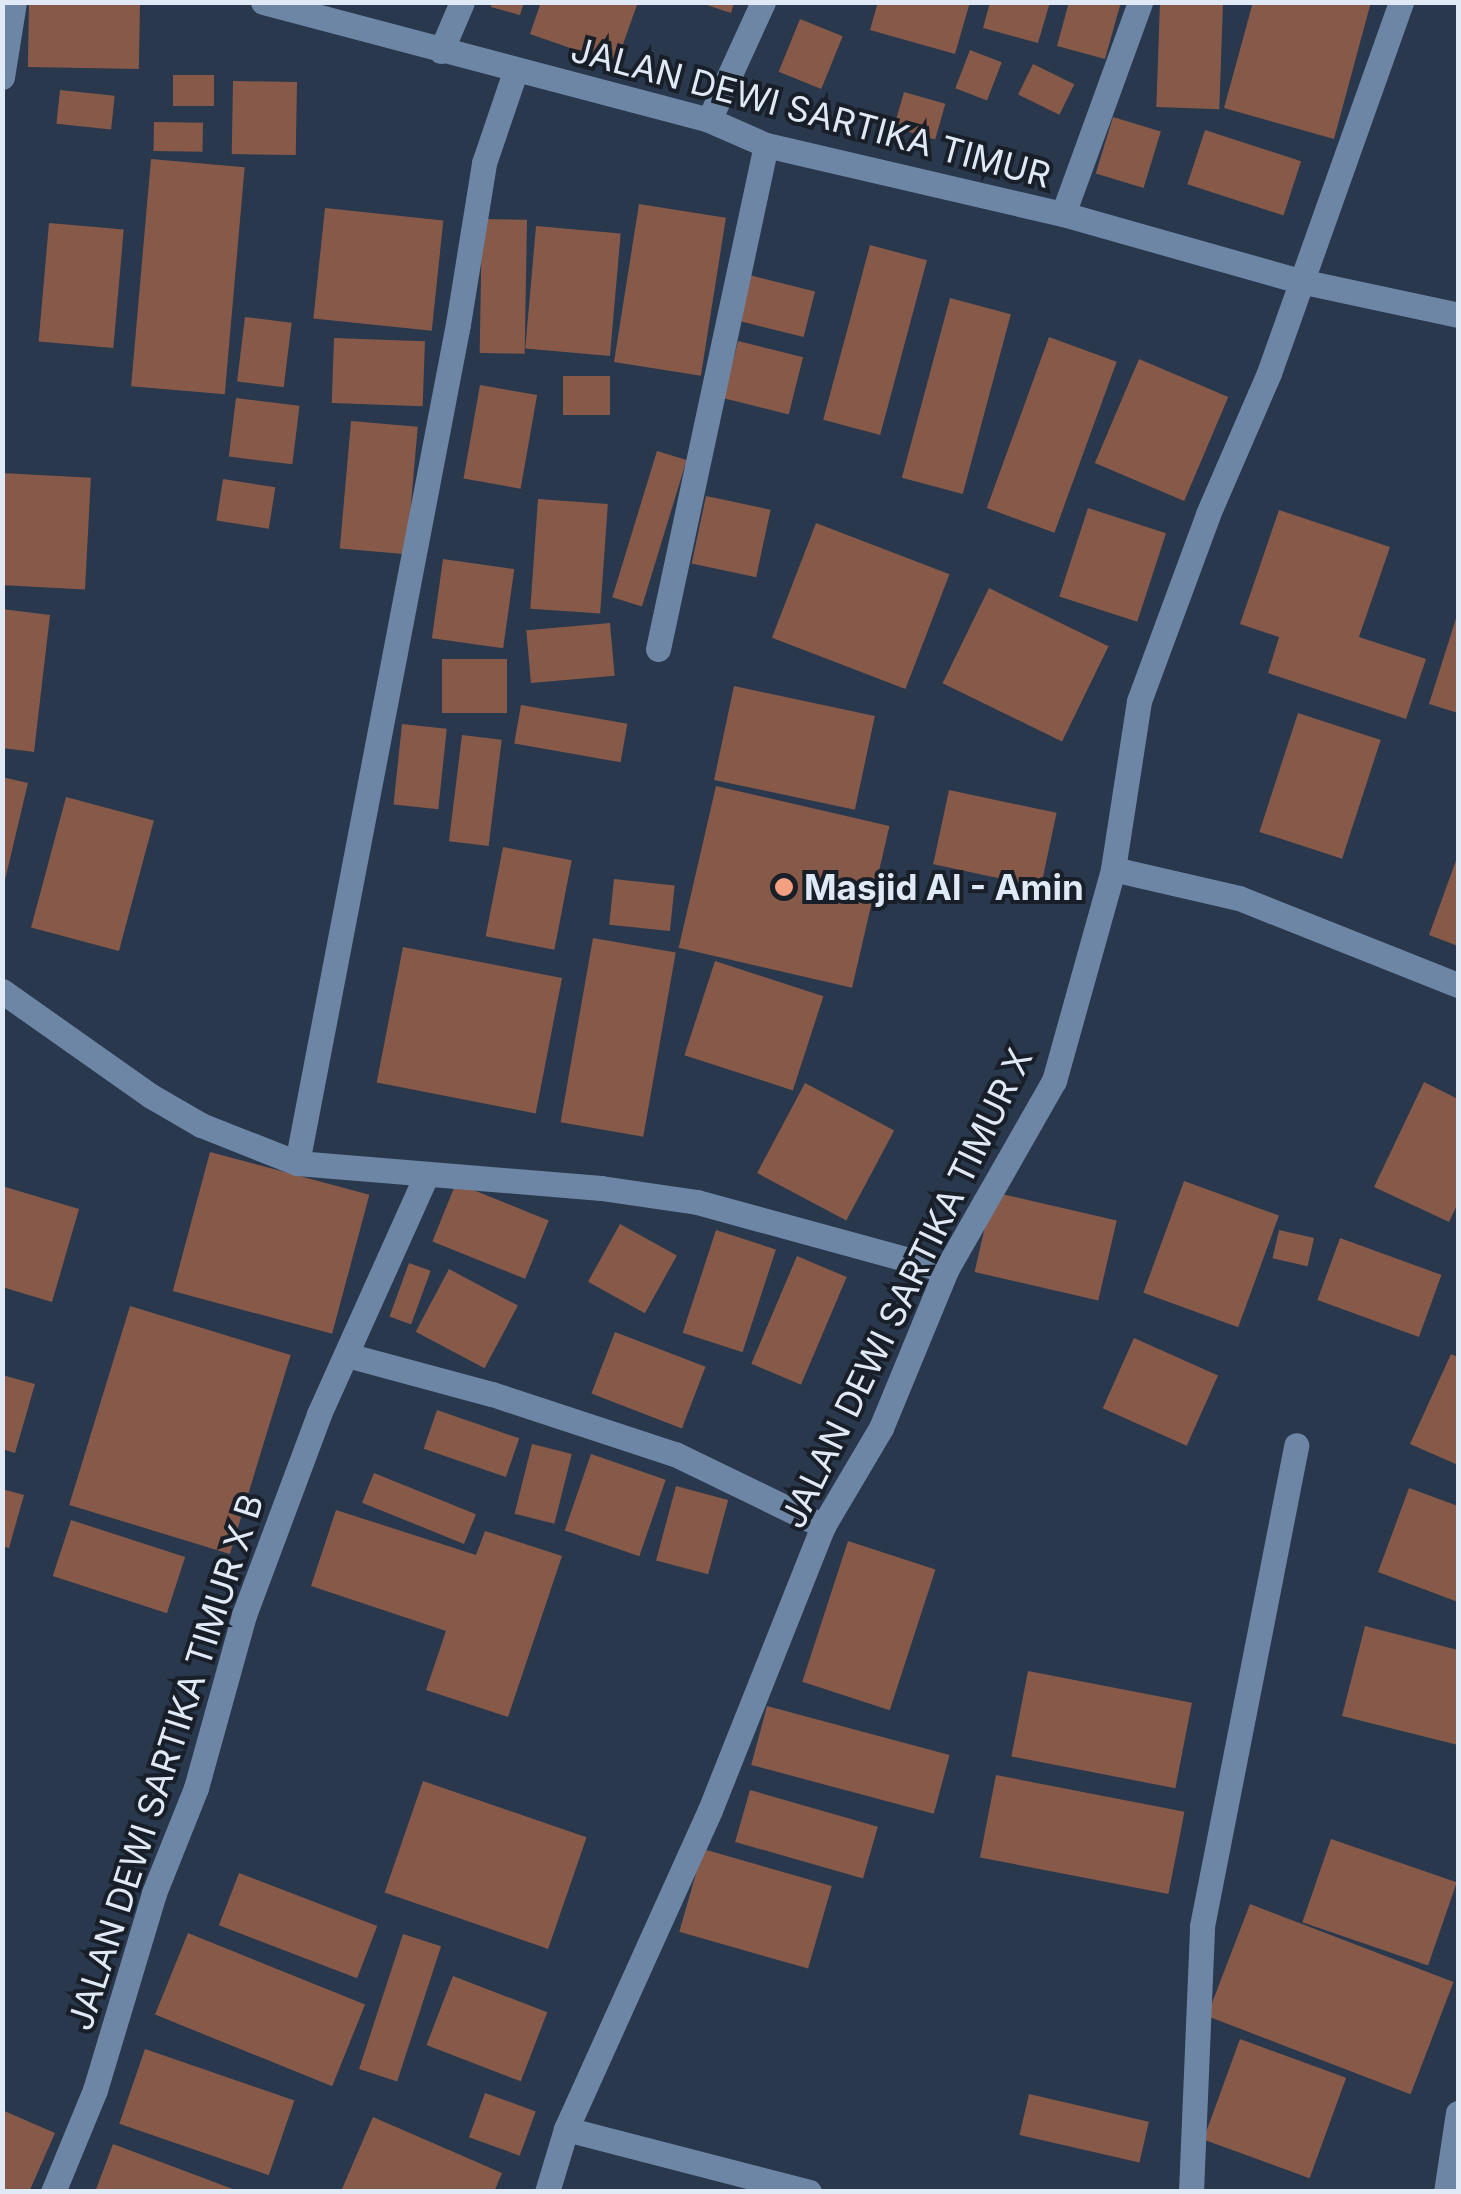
<!DOCTYPE html>
<html>
<head>
<meta charset="utf-8">
<style>
  body { margin:0 }
  #map { position:relative; width:1461px; height:2194px; overflow:hidden; background:#29384c; font-family:Inter,sans-serif }
  div>[style] { position:absolute }
  .building>* { inset:0; background:#865949; transform-origin:0 0 }
  .minor>* { height:25px; margin:-12.5px; padding:0 12.5px; transform-origin:12.5px; border-radius:12.5px; background:#6e86a6 }
  .dots>* { width:28px; height:28px; translate:-50% -50%; box-sizing:border-box; border:5px solid #181f28; border-radius:50% }
  span { translate:-50% -50%; white-space:nowrap; text-align:center; line-height:1.15; -webkit-text-stroke:8px #181f28; paint-order:stroke }
  .street-label { font-size:35px; color:#e0e9f6 }
  .poi-label { font-size:35px; color:#e0e9f6; font-weight:700 }
  .left { translate:0 -50%; text-align:left }
  .frame { position:absolute; inset:0; border:5px solid #e0e9f6; pointer-events:none }
</style>
</head>
<body>
<div id="map">
  <div class="building">
    <div style="left:29px;top:2px;width:111px;height:65px;rotate:1deg"></div>
    <div style="clip-path:polygon(492px 2px,524px 2px,520px 15px,491px 7px)"></div>
    <div style="clip-path:polygon(541px 2px,638px 2px,616px 64px,530px 34px)"></div>
    <div style="clip-path:polygon(698px 2px,734px 2px,731px 13px)"></div>
    <div style="clip-path:polygon(878px 2px,970px 2px,955px 54px,870px 30px)"></div>
    <div style="clip-path:polygon(990px 2px,1050px 2px,1038px 43px,983px 28px)"></div>
    <div style="clip-path:polygon(1069px 2px,1121px 2px,1105px 59px,1057px 46px)"></div>
    <div style="left:1160px;top:2px;width:63px;height:105px;rotate:2deg"></div>
    <div style="clip-path:polygon(1253px 2px,1371px 2px,1334px 139px,1224px 108px)"></div>
    <div style="left:800px;top:19px;width:46px;height:57px;rotate:22deg"></div>
    <div style="left:970px;top:50px;width:34px;height:41px;rotate:21deg"></div>
    <div style="left:1033px;top:64px;width:46px;height:34px;rotate:26deg"></div>
    <div style="left:173px;top:75px;width:41px;height:31px"></div>
    <div style="left:233px;top:81px;width:64px;height:73px;rotate:1deg"></div>
    <div style="left:60px;top:90px;width:55px;height:34px;rotate:6deg"></div>
    <div style="left:904px;top:92px;width:43px;height:37px;rotate:16deg"></div>
    <div style="left:1113px;top:117px;width:50px;height:59px;rotate:17deg"></div>
    <div style="left:154px;top:122px;width:49px;height:29px;rotate:1deg"></div>
    <div style="left:1205px;top:130px;width:101px;height:57px;rotate:18deg"></div>
    <div style="left:151px;top:159px;width:94px;height:228px;rotate:5deg"></div>
    <div style="left:639px;top:204px;width:88px;height:160px;rotate:9deg"></div>
    <div style="left:325px;top:208px;width:119px;height:111px;rotate:6deg"></div>
    <div style="left:482px;top:219px;width:45px;height:134px;rotate:1deg"></div>
    <div style="left:49px;top:223px;width:75px;height:119px;rotate:5deg"></div>
    <div style="left:536px;top:226px;width:85px;height:123px;rotate:5deg"></div>
    <div style="left:870px;top:245px;width:59px;height:181px;rotate:15deg"></div>
    <div style="left:749px;top:275px;width:68px;height:47px;rotate:14deg"></div>
    <div style="left:950px;top:298px;width:63px;height:186px;rotate:15deg"></div>
    <div style="left:245px;top:317px;width:47px;height:65px;rotate:7deg"></div>
    <div style="left:1049px;top:337px;width:72px;height:182px;rotate:20deg"></div>
    <div style="left:334px;top:338px;width:91px;height:65px;rotate:2deg"></div>
    <div style="left:738px;top:341px;width:67px;height:59px;rotate:14deg"></div>
    <div style="left:1139px;top:359px;width:97px;height:113px;rotate:23deg"></div>
    <div style="left:563px;top:376px;width:47px;height:39px"></div>
    <div style="left:480px;top:385px;width:58px;height:95px;rotate:10deg"></div>
    <div style="left:236px;top:398px;width:64px;height:59px;rotate:7deg"></div>
    <div style="left:351px;top:421px;width:67px;height:128px;rotate:5deg"></div>
    <div style="left:657px;top:451px;width:31px;height:153px;rotate:17deg"></div>
    <div style="left:2px;top:473px;width:89px;height:112px;rotate:3deg"></div>
    <div style="left:223px;top:479px;width:53px;height:42px;rotate:9deg"></div>
    <div style="left:706px;top:496px;width:66px;height:69px;rotate:12deg"></div>
    <div style="left:538px;top:499px;width:70px;height:110px;rotate:4deg"></div>
    <div style="left:1088px;top:508px;width:82px;height:93px;rotate:18deg"></div>
    <div style="clip-path:polygon(1279px 510px,1390px 547px,1359px 637px,1426px 659px,1406px 719px,1268px 673px,1279px 637px,1240px 624px)"></div>
    <div style="left:816px;top:523px;width:143px;height:123px;rotate:21deg"></div>
    <div style="left:443px;top:559px;width:72px;height:80px;rotate:8deg"></div>
    <div style="left:989px;top:588px;width:133px;height:106px;rotate:26deg"></div>
    <div style="clip-path:polygon(2px 609px,50px 615px,34px 752px,2px 748px)"></div>
    <div style="clip-path:polygon(1458px 612px,1458px 713px,1429px 704px)"></div>
    <div style="left:610px;top:623px;width:53px;height:84px;rotate:85deg"></div>
    <div style="left:442px;top:659px;width:65px;height:54px"></div>
    <div style="left:734px;top:686px;width:144px;height:96px;rotate:12deg"></div>
    <div style="left:521px;top:705px;width:108px;height:39px;rotate:10deg"></div>
    <div style="left:1298px;top:713px;width:87px;height:125px;rotate:18deg"></div>
    <div style="left:402px;top:724px;width:45px;height:81px;rotate:6deg"></div>
    <div style="left:462px;top:735px;width:40px;height:107px;rotate:7deg"></div>
    <div style="clip-path:polygon(2px 777px,28px 783px,4px 884px,2px 884px)"></div>
    <div style="left:716px;top:786px;width:178px;height:166px;rotate:13deg"></div>
    <div style="left:949px;top:790px;width:110px;height:76px;rotate:12deg"></div>
    <div style="left:66px;top:797px;width:91px;height:135px;rotate:15deg"></div>
    <div style="left:503px;top:847px;width:70px;height:91px;rotate:11deg"></div>
    <div style="clip-path:polygon(1458px 855px,1458px 946px,1429px 935px)"></div>
    <div style="left:614px;top:879px;width:61px;height:46px;rotate:6deg"></div>
    <div style="left:593px;top:938px;width:84px;height:187px;rotate:10deg"></div>
    <div style="left:403px;top:947px;width:162px;height:138px;rotate:11deg"></div>
    <div style="left:715px;top:961px;width:114px;height:99px;rotate:18deg"></div>
    <div style="clip-path:polygon(1424px 1082px,1458px 1099px,1458px 1203px,1449px 1222px,1374px 1187px)"></div>
    <div style="left:805px;top:1083px;width:101px;height:102px;rotate:28deg"></div>
    <div style="left:210px;top:1152px;width:165px;height:144px;rotate:15deg"></div>
    <div style="left:1184px;top:1181px;width:101px;height:119px;rotate:20deg"></div>
    <div style="left:456px;top:1183px;width:100px;height:63px;rotate:22deg"></div>
    <div style="clip-path:polygon(2px 1186px,79px 1209px,52px 1302px,2px 1287px)"></div>
    <div style="left:993px;top:1192px;width:127px;height:82px;rotate:13deg"></div>
    <div style="left:620px;top:1224px;width:65px;height:66px;rotate:29deg"></div>
    <div style="left:716px;top:1230px;width:63px;height:108px;rotate:18deg"></div>
    <div style="left:1279px;top:1230px;width:36px;height:29px;rotate:13deg"></div>
    <div style="left:1340px;top:1238px;width:108px;height:66px;rotate:20deg"></div>
    <div style="left:797px;top:1256px;width:54px;height:117px;rotate:23deg"></div>
    <div style="left:409px;top:1263px;width:23px;height:57px;rotate:20deg"></div>
    <div style="left:449px;top:1269px;width:78px;height:71px;rotate:28deg"></div>
    <div style="left:130px;top:1306px;width:168px;height:208px;rotate:17deg"></div>
    <div style="left:615px;top:1332px;width:97px;height:66px;rotate:21deg"></div>
    <div style="left:1134px;top:1338px;width:92px;height:77px;rotate:24deg"></div>
    <div style="clip-path:polygon(1451px 1354px,1458px 1357px,1458px 1465px,1410px 1444px)"></div>
    <div style="clip-path:polygon(2px 1375px,35px 1384px,15px 1453px,2px 1449px)"></div>
    <div style="left:437px;top:1410px;width:87px;height:41px;rotate:19deg"></div>
    <div style="left:532px;top:1444px;width:41px;height:72px;rotate:14deg"></div>
    <div style="left:591px;top:1454px;width:79px;height:81px;rotate:19deg"></div>
    <div style="left:374px;top:1473px;width:110px;height:32px;rotate:22deg"></div>
    <div style="left:676px;top:1486px;width:54px;height:77px;rotate:15deg"></div>
    <div style="clip-path:polygon(1409px 1488px,1458px 1506px,1458px 1602px,1378px 1572px)"></div>
    <div style="clip-path:polygon(2px 1489px,24px 1495px,9px 1548px,2px 1546px)"></div>
    <div style="clip-path:polygon(336px 1510px,476px 1555px,485px 1531px,562px 1556px,508px 1717px,426px 1690px,446px 1631px,311px 1586px)"></div>
    <div style="left:71px;top:1520px;width:120px;height:59px;rotate:18deg"></div>
    <div style="left:848px;top:1541px;width:92px;height:148px;rotate:18deg"></div>
    <div style="clip-path:polygon(1365px 1626px,1458px 1650px,1458px 1745px,1342px 1716px)"></div>
    <div style="left:1028px;top:1671px;width:167px;height:87px;rotate:11deg"></div>
    <div style="left:767px;top:1706px;width:189px;height:61px;rotate:15deg"></div>
    <div style="left:996px;top:1775px;width:192px;height:84px;rotate:11deg"></div>
    <div style="left:423px;top:1781px;width:173px;height:118px;rotate:19deg"></div>
    <div style="left:750px;top:1790px;width:133px;height:54px;rotate:16deg"></div>
    <div style="left:1331px;top:1839px;width:133px;height:88px;rotate:19deg"></div>
    <div style="left:703px;top:1849px;width:134px;height:86px;rotate:16deg"></div>
    <div style="left:239px;top:1873px;width:148px;height:56px;rotate:21deg"></div>
    <div style="left:1250px;top:1904px;width:218px;height:120px;rotate:21deg"></div>
    <div style="left:188px;top:1933px;width:191px;height:88px;rotate:22deg"></div>
    <div style="left:403px;top:1934px;width:40px;height:142px;rotate:18deg"></div>
    <div style="left:453px;top:1976px;width:101px;height:74px;rotate:21deg"></div>
    <div style="left:1240px;top:2039px;width:113px;height:107px;rotate:20deg"></div>
    <div style="left:145px;top:2049px;width:158px;height:79px;rotate:19deg"></div>
    <div style="left:485px;top:2093px;width:54px;height:47px;rotate:20deg"></div>
    <div style="left:1029px;top:2094px;width:123px;height:42px;rotate:13deg"></div>
    <div style="clip-path:polygon(2px 2110px,55px 2133px,29px 2192px,2px 2192px)"></div>
    <div style="clip-path:polygon(373px 2117px,502px 2173px,494px 2192px,342px 2189px)"></div>
    <div style="clip-path:polygon(113px 2144px,238px 2191px,238px 2192px,95px 2192px)"></div>
  </div>
  <div class="minor">
    <div style="left:263px;top:2px;width:461px;rotate:14.8deg"></div>
    <div style="left:709px;top:120px;width:62px;rotate:23.7deg"></div>
    <div style="left:766px;top:145px;width:305px;rotate:13.1deg"></div>
    <div style="left:1063px;top:214px;width:246px;rotate:15.8deg"></div>
    <div style="left:1300px;top:281px;width:162px;rotate:12.1deg"></div>
    <div style="left:441px;top:51px;width:53px;rotate:-66.8deg"></div>
    <div style="left:2px;top:77px;width:76px;rotate:-80.9deg"></div>
    <div style="left:709px;top:120px;width:130px;rotate:-65.4deg"></div>
    <div style="left:1063px;top:214px;width:226px;rotate:-70deg"></div>
    <div style="left:658px;top:649px;width:515px;rotate:-77.91deg"></div>
    <div style="left:1113px;top:869px;width:129px;rotate:13deg"></div>
    <div style="left:1239px;top:898px;width:236px;rotate:21.7deg"></div>
    <div style="left:2px;top:991px;width:182px;rotate:35.2deg"></div>
    <div style="left:151px;top:1096px;width:58px;rotate:30.1deg"></div>
    <div style="left:201px;top:1125px;width:103px;rotate:21.6deg"></div>
    <div style="left:297px;top:1163px;width:305px;rotate:4.7deg"></div>
    <div style="left:601px;top:1188px;width:97px;rotate:8.3deg"></div>
    <div style="left:697px;top:1202px;width:258px;rotate:15.3deg"></div>
    <div style="left:297px;top:1163px;width:854px;rotate:-79.14deg"></div>
    <div style="left:458px;top:324px;width:163px;rotate:-80.8deg"></div>
    <div style="left:484px;top:163px;width:96px;rotate:-71.2deg"></div>
    <div style="left:347px;top:1355px;width:150px;rotate:15.1deg"></div>
    <div style="left:492px;top:1394px;width:193px;rotate:18.2deg"></div>
    <div style="left:675px;top:1454px;width:165px;rotate:25.9deg"></div>
    <div style="left:566px;top:2129px;width:251px;rotate:14.5deg"></div>
    <div style="left:53px;top:2192px;width:110px;rotate:-67.6deg"></div>
    <div style="left:95px;top:2090px;width:206px;rotate:-73.3deg"></div>
    <div style="left:154px;top:1893px;width:113px;rotate:-68.2deg"></div>
    <div style="left:196px;top:1788px;width:180px;rotate:-74.5deg"></div>
    <div style="left:244px;top:1615px;width:215px;rotate:-69.5deg"></div>
    <div style="left:319px;top:1414px;width:261px;rotate:-65.8deg"></div>
    <div style="left:547px;top:2192px;width:66px;rotate:-73.2deg"></div>
    <div style="left:566px;top:2129px;width:350px;rotate:-65.7deg"></div>
    <div style="left:710px;top:1810px;width:306px;rotate:-68.3deg"></div>
    <div style="left:823px;top:1526px;width:114px;rotate:-59.4deg"></div>
    <div style="left:881px;top:1428px;width:171px;rotate:-67.6deg"></div>
    <div style="left:946px;top:1270px;width:218px;rotate:-60.3deg"></div>
    <div style="left:1054px;top:1081px;width:220px;rotate:-74.4deg"></div>
    <div style="left:1113px;top:869px;width:170px;rotate:-81.2deg"></div>
    <div style="left:1139px;top:701px;width:199px;rotate:-69.7deg"></div>
    <div style="left:1208px;top:514px;width:154px;rotate:-66.6deg"></div>
    <div style="left:1269px;top:373px;width:394px;rotate:-70.4deg"></div>
    <div style="left:1191px;top:2192px;width:266px;rotate:-87.6deg"></div>
    <div style="left:1202px;top:1926px;width:490px;rotate:-78.9deg"></div>
    <div style="left:1446px;top:2192px;width:80px;rotate:-81.4deg"></div>
  </div>
  <div class="dots">
    <div style="left:784px;top:887px;background:#f3a081"></div>
  </div>
  <div class="street-label">
    <span style="left:811px;top:112px;rotate:15deg">JALAN DEWI SARTIKA TIMUR</span>
    <span style="left:906px;top:1288px;rotate:-64deg">JALAN DEWI SARTIKA TIMUR X</span>
    <span style="left:165px;top:1762px;rotate:-72deg">JALAN DEWI SARTIKA TIMUR X B</span>
  </div>
  <div class="poi-label">
    <span class="left" style="left:804px;top:887px">Masjid Al - Amin</span>
  </div>
  <div class="frame"></div>
</div>
</body>
</html>
